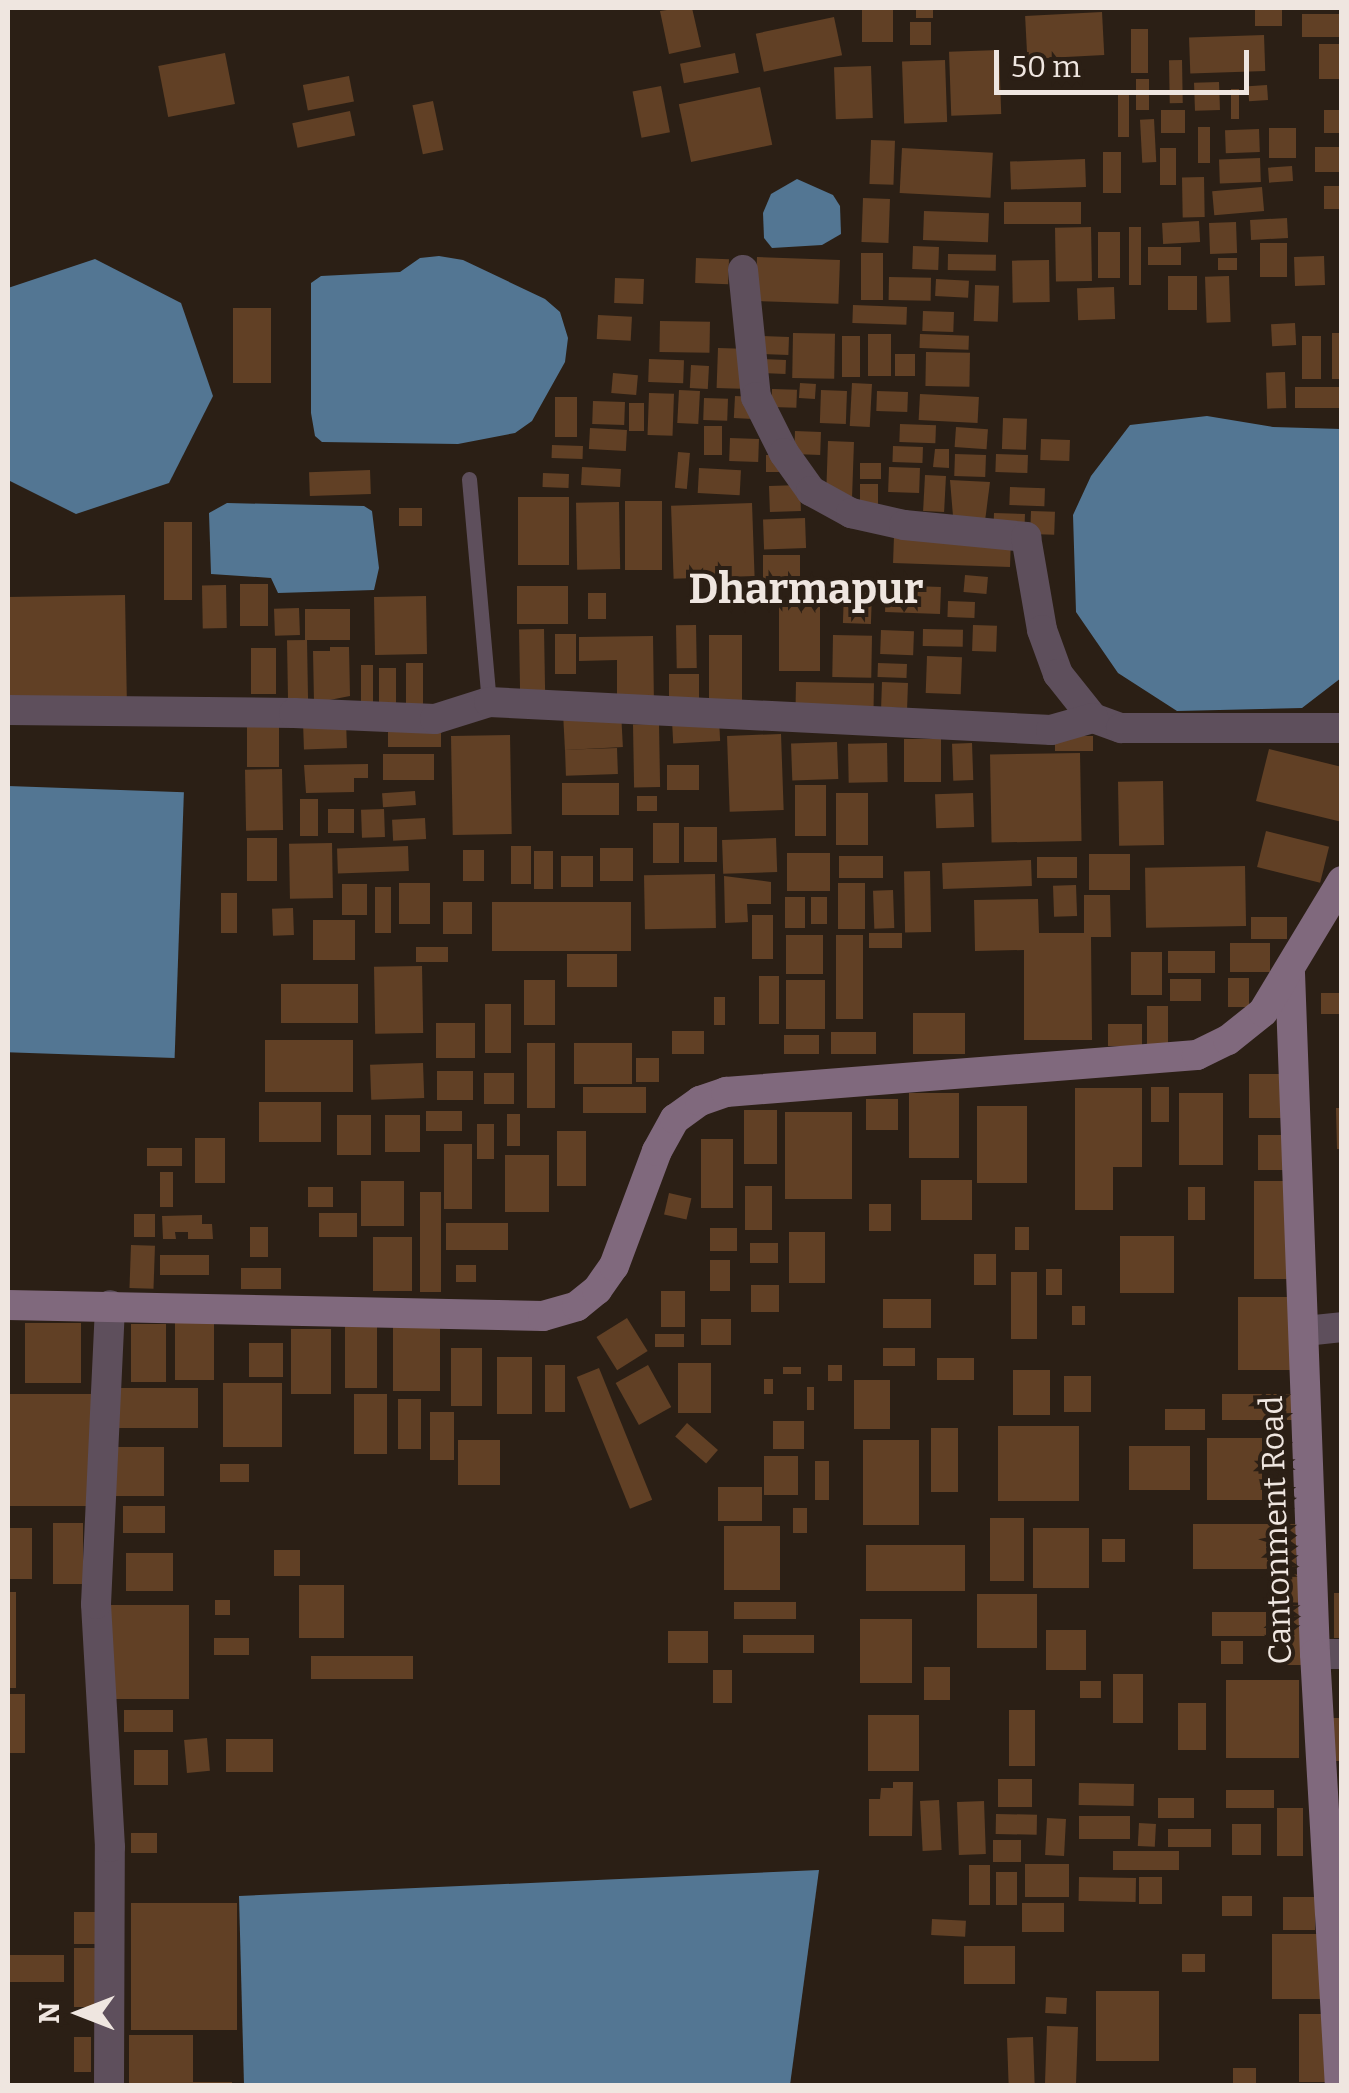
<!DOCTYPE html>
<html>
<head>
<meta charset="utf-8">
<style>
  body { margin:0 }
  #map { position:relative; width:1349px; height:2093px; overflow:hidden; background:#2b1f15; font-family:Bitter,serif }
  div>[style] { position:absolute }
  .water>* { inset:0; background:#537693; transform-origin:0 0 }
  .building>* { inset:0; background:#614025; transform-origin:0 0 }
  .service>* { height:15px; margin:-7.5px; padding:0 7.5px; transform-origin:7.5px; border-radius:7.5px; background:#5e4f5c }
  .minor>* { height:30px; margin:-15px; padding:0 15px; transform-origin:15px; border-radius:15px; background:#5e4f5c }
  .secondary>* { height:30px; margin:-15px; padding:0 15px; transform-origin:15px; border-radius:15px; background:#80697d }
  span { translate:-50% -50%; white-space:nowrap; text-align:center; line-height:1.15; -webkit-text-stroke:8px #2b1f15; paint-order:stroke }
  .street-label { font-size:32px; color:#efe6e0 }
  .district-label { font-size:42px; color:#efe6e0; font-weight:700 }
  .frame { position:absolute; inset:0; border:10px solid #efe6e0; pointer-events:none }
  .north { position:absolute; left:30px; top:1963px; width:100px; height:100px; -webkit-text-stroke:8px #2b1f15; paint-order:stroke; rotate:270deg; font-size:28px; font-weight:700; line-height:40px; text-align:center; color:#efe6e0 }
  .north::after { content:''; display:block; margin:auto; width:35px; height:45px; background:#efe6e0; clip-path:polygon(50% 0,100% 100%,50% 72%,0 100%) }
  .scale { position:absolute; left:994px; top:50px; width:255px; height:45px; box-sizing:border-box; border:5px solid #efe6e0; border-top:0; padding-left:12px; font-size:30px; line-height:35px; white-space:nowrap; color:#efe6e0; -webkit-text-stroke:8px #2b1f15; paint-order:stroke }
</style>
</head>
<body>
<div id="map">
  <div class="water">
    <div style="clip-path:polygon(797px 179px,833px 195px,840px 206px,841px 234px,822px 245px,772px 248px,764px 238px,763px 213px,771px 194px)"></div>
    <div style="clip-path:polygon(439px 256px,463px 260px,545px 299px,560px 312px,568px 338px,565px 362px,532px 421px,515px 433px,458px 444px,322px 442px,315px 436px,311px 413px,311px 283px,321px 276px,400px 272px,420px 258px)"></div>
    <div style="clip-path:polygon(95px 259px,181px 303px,213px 396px,169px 483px,76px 514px,8px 480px,8px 288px)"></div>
    <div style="clip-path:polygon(1207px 416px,1273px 427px,1341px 429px,1341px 678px,1302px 708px,1177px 711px,1118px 673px,1076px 612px,1073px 515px,1091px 476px,1130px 425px)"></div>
    <div style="clip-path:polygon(227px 503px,364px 506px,372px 511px,379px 568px,374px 590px,278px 593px,271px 578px,211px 574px,209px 513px)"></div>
    <div style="left:8px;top:786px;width:176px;height:266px;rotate:2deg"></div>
    <div style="clip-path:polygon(819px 1870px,790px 2085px,244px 2085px,239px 1896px)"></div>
  </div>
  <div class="building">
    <div style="clip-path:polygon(680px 8px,692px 8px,701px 47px,669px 54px,660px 11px)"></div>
    <div style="left:862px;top:8px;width:31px;height:34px"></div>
    <div style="left:916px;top:8px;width:17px;height:10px"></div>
    <div style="left:1255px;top:8px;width:27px;height:18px"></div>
    <div style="left:1102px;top:12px;width:43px;height:77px;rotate:87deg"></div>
    <div style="left:1302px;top:14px;width:40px;height:23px"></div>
    <div style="left:834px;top:17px;width:39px;height:80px;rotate:78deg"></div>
    <div style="left:931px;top:22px;width:23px;height:21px;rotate:90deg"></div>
    <div style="left:1131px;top:29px;width:17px;height:44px"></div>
    <div style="left:1264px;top:35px;width:36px;height:75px;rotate:88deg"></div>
    <div style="left:1319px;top:44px;width:23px;height:35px"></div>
    <div style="left:999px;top:50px;width:64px;height:50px;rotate:88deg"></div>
    <div style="left:225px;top:53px;width:52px;height:68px;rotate:79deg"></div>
    <div style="left:735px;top:53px;width:20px;height:56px;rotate:79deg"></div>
    <div style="left:945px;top:60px;width:62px;height:43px;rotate:88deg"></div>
    <div style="left:1182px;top:60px;width:43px;height:13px;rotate:89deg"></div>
    <div style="left:871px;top:66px;width:52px;height:37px;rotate:88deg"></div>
    <div style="left:349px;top:76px;width:26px;height:47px;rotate:79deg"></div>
    <div style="left:1136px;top:79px;width:13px;height:31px"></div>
    <div style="left:1219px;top:82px;width:28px;height:25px;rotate:88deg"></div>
    <div style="left:1267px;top:85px;width:15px;height:19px;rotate:86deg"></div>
    <div style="left:661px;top:86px;width:47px;height:29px;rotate:79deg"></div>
    <div style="left:760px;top:87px;width:59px;height:83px;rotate:78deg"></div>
    <div style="left:1231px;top:89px;width:8px;height:30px"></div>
    <div style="left:1118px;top:95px;width:11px;height:42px"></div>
    <div style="left:433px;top:101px;width:50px;height:21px;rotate:78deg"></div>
    <div style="left:1161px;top:110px;width:24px;height:23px"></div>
    <div style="left:1324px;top:110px;width:18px;height:23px"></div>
    <div style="left:350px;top:111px;width:25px;height:59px;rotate:78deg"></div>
    <div style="left:1154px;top:119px;width:43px;height:14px;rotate:87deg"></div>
    <div style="left:1198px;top:127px;width:12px;height:36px"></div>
    <div style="left:1269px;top:128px;width:27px;height:30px"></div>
    <div style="left:1259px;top:129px;width:23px;height:34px;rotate:88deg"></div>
    <div style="left:871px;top:140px;width:24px;height:44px;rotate:2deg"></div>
    <div style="left:1342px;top:147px;width:25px;height:27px;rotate:90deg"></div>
    <div style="left:902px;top:148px;width:91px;height:45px;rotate:3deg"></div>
    <div style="left:1160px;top:148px;width:16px;height:37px"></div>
    <div style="left:1103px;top:152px;width:18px;height:41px"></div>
    <div style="left:1260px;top:158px;width:24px;height:41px;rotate:88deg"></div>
    <div style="left:1085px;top:159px;width:28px;height:75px;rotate:88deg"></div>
    <div style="left:1292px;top:166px;width:15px;height:24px;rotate:86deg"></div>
    <div style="left:1204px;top:177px;width:40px;height:22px;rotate:89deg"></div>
    <div style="left:1342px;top:186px;width:23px;height:18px;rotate:90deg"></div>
    <div style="left:1262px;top:187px;width:24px;height:50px;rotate:85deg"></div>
    <div style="left:863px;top:198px;width:27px;height:44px;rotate:2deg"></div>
    <div style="left:1081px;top:202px;width:22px;height:77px;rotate:90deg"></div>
    <div style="left:924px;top:211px;width:65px;height:29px;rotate:2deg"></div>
    <div style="left:1287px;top:218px;width:20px;height:37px;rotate:87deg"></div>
    <div style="left:1199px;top:221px;width:21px;height:37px;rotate:87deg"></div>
    <div style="left:1236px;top:222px;width:31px;height:27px;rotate:88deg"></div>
    <div style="left:1091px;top:227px;width:54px;height:36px;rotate:89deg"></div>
    <div style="left:1129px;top:227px;width:12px;height:58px"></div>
    <div style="left:1098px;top:232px;width:22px;height:46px"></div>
    <div style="left:1260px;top:243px;width:27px;height:34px"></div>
    <div style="left:913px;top:246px;width:26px;height:23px;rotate:2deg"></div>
    <div style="left:1181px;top:247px;width:18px;height:33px;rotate:90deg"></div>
    <div style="left:861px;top:253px;width:22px;height:47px"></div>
    <div style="left:948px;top:254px;width:48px;height:16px;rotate:1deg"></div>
    <div style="left:1324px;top:256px;width:29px;height:30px;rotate:88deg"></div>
    <div style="left:757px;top:257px;width:83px;height:44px;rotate:2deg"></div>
    <div style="left:696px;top:258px;width:33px;height:25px;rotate:2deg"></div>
    <div style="left:1237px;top:258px;width:12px;height:19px;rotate:90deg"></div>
    <div style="left:1049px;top:260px;width:42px;height:37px;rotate:89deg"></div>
    <div style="left:1168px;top:276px;width:29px;height:34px"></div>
    <div style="left:1229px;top:276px;width:46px;height:24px;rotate:88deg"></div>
    <div style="left:889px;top:277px;width:42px;height:23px;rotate:1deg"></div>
    <div style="left:615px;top:278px;width:29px;height:25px;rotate:2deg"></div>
    <div style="left:936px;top:279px;width:33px;height:17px;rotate:3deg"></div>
    <div style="left:975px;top:285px;width:24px;height:36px;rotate:2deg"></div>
    <div style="left:1114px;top:287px;width:32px;height:37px;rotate:88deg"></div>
    <div style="left:853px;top:305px;width:54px;height:18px;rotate:2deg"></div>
    <div style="left:233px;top:308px;width:38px;height:75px"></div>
    <div style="left:923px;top:311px;width:31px;height:20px;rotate:2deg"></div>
    <div style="left:598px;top:315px;width:34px;height:24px;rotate:3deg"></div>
    <div style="left:660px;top:321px;width:50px;height:31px;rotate:1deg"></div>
    <div style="left:1295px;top:323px;width:22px;height:24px;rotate:87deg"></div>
    <div style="left:793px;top:333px;width:42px;height:45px;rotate:1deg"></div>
    <div style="left:1342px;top:333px;width:46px;height:10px;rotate:90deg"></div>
    <div style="left:868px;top:334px;width:23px;height:42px"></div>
    <div style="left:920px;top:334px;width:49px;height:14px;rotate:2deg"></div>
    <div style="left:760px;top:336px;width:29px;height:18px;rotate:2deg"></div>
    <div style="left:842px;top:336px;width:18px;height:41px"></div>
    <div style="left:1302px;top:336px;width:19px;height:43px"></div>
    <div style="left:718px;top:348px;width:24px;height:40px;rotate:2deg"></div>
    <div style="left:926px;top:352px;width:44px;height:34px;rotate:1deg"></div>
    <div style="left:895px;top:354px;width:20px;height:22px"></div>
    <div style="left:649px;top:359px;width:35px;height:23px;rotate:2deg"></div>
    <div style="left:759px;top:359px;width:27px;height:14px;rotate:2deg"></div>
    <div style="left:691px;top:365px;width:18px;height:23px;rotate:3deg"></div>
    <div style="left:1285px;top:372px;width:36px;height:19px;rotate:88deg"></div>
    <div style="left:613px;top:373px;width:25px;height:20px;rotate:5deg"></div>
    <div style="left:800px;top:383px;width:16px;height:15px;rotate:4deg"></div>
    <div style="left:852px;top:383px;width:20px;height:43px;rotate:3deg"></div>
    <div style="left:1342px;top:387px;width:21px;height:47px;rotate:90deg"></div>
    <div style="left:772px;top:389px;width:25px;height:18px;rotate:2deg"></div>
    <div style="left:679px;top:390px;width:21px;height:33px;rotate:3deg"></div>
    <div style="left:821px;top:390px;width:26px;height:33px;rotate:2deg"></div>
    <div style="left:877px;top:391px;width:31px;height:20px;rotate:2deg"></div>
    <div style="left:649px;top:393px;width:25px;height:42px;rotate:2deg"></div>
    <div style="left:920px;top:394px;width:59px;height:26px;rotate:3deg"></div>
    <div style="left:735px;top:396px;width:19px;height:22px;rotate:3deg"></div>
    <div style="left:555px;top:397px;width:22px;height:40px"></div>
    <div style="left:704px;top:398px;width:24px;height:22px;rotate:2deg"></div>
    <div style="left:593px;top:401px;width:32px;height:23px;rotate:2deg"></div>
    <div style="left:629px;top:403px;width:15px;height:28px"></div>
    <div style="left:1003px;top:418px;width:24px;height:31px;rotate:2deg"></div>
    <div style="left:900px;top:424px;width:36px;height:18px;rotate:2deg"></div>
    <div style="left:704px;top:426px;width:18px;height:29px"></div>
    <div style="left:956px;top:427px;width:32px;height:20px;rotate:4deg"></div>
    <div style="left:590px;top:428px;width:37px;height:21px;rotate:3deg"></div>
    <div style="left:795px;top:431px;width:26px;height:23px;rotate:2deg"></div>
    <div style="left:730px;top:438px;width:29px;height:23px;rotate:2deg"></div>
    <div style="left:1041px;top:439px;width:29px;height:21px;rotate:2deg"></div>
    <div style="left:828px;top:441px;width:26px;height:55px;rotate:2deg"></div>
    <div style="left:552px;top:445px;width:31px;height:13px;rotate:2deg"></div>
    <div style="left:893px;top:446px;width:30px;height:16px;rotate:2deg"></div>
    <div style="clip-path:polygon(935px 449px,949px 449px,949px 468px,933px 467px)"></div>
    <div style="left:678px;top:452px;width:12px;height:36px;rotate:5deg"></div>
    <div style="left:955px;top:454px;width:31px;height:22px;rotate:2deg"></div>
    <div style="left:996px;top:454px;width:32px;height:18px;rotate:2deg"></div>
    <div style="left:766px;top:455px;width:18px;height:17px"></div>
    <div style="left:860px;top:463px;width:21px;height:16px"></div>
    <div style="left:582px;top:467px;width:39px;height:18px;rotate:3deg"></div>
    <div style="left:889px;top:467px;width:31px;height:25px;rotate:2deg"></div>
    <div style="left:699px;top:468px;width:42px;height:25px;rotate:3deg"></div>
    <div style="left:370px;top:470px;width:24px;height:61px;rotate:88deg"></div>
    <div style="left:543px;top:473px;width:26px;height:14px;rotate:2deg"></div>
    <div style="left:925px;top:475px;width:21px;height:36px;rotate:3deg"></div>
    <div style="clip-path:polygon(950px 480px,990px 482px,984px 529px,954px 528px)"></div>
    <div style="left:860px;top:484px;width:18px;height:26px"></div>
    <div style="left:800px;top:485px;width:26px;height:31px;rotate:88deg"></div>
    <div style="left:1010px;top:487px;width:35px;height:18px;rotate:2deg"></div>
    <div style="left:518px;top:497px;width:51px;height:68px"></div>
    <div style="left:625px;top:501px;width:37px;height:69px"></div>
    <div style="left:619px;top:502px;width:67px;height:43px;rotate:89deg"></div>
    <div style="left:752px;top:503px;width:73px;height:81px;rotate:88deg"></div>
    <div style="left:399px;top:508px;width:23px;height:18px"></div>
    <div style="left:1031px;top:511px;width:24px;height:23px;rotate:2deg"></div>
    <div style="left:994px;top:513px;width:31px;height:20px;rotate:2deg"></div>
    <div style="left:805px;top:518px;width:30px;height:42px;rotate:88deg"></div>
    <div style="left:164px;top:522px;width:28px;height:78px"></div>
    <div style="left:894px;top:536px;width:117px;height:27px;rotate:2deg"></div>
    <div style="left:800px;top:555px;width:25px;height:37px;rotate:90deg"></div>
    <div style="left:965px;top:575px;width:23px;height:17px;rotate:5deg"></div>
    <div style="left:268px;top:584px;width:42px;height:28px;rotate:90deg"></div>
    <div style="left:226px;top:585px;width:43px;height:24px;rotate:89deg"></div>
    <div style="left:886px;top:585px;width:55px;height:27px;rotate:2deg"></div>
    <div style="left:568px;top:586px;width:38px;height:51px;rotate:90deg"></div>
    <div style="left:844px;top:592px;width:28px;height:31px;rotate:2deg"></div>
    <div style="left:588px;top:593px;width:18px;height:26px"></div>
    <div style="left:125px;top:595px;width:106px;height:117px;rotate:89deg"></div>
    <div style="left:426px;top:596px;width:58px;height:52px;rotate:89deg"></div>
    <div style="left:948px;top:601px;width:27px;height:16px;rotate:2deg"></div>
    <div style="left:779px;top:605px;width:41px;height:66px"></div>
    <div style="left:299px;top:608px;width:27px;height:25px;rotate:88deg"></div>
    <div style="left:305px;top:609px;width:45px;height:31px"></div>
    <div style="left:696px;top:625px;width:43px;height:20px;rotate:89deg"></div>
    <div style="left:973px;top:625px;width:24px;height:26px;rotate:2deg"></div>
    <div style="left:544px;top:629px;width:65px;height:25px;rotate:89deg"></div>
    <div style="left:923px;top:629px;width:40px;height:17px;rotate:1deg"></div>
    <div style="left:881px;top:630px;width:33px;height:24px;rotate:2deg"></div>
    <div style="left:555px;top:634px;width:21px;height:40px"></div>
    <div style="left:709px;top:635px;width:33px;height:73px"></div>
    <div style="left:833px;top:635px;width:39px;height:42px;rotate:1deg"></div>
    <div style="clip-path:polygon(653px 636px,654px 706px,617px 707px,617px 660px,579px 661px,579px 637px)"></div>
    <div style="left:307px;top:640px;width:65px;height:20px;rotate:89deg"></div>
    <div style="clip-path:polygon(330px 647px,349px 647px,350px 696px,314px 703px,313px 651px,330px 651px)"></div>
    <div style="left:251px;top:648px;width:25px;height:46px"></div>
    <div style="left:927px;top:656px;width:35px;height:37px;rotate:2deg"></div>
    <div style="left:406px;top:663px;width:17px;height:48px"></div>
    <div style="left:878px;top:663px;width:29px;height:14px;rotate:2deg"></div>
    <div style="left:361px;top:665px;width:12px;height:49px"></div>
    <div style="left:379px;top:668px;width:17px;height:45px"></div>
    <div style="left:699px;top:674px;width:37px;height:30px;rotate:90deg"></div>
    <div style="left:796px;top:682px;width:78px;height:29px;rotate:1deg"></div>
    <div style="left:882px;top:682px;width:26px;height:25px;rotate:2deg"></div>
    <div style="left:621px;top:711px;width:36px;height:58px;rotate:87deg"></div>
    <div style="left:279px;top:714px;width:53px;height:32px;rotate:90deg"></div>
    <div style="left:719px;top:719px;width:22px;height:47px;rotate:87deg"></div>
    <div style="left:346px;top:721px;width:27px;height:43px;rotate:88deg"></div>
    <div style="left:659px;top:724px;width:63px;height:26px;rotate:89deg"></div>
    <div style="left:441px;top:726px;width:21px;height:53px;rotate:90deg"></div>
    <div style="left:781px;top:734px;width:76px;height:54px;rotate:88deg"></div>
    <div style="left:510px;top:735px;width:99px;height:59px;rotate:89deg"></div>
    <div style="left:1055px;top:736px;width:38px;height:15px"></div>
    <div style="left:904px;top:739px;width:37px;height:43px"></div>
    <div style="left:837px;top:742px;width:37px;height:46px;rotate:88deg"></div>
    <div style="left:887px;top:743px;width:39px;height:39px;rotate:89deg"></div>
    <div style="left:972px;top:743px;width:37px;height:20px;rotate:88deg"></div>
    <div style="left:617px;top:748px;width:26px;height:52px;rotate:88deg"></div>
    <div style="clip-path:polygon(1269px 749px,1342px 767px,1342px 822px,1256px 801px)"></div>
    <div style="left:1080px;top:753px;width:88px;height:90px;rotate:89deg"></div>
    <div style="left:383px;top:754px;width:51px;height:26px"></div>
    <div style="clip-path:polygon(368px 764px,368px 778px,354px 778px,354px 792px,306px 793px,304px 765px)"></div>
    <div style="left:699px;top:765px;width:25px;height:32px;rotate:90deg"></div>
    <div style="left:282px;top:769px;width:61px;height:37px;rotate:89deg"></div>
    <div style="left:1163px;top:781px;width:64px;height:45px;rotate:89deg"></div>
    <div style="left:619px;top:783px;width:32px;height:57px;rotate:90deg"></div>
    <div style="left:795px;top:785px;width:31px;height:51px"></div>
    <div style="left:415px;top:791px;width:14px;height:33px;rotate:86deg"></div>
    <div style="left:868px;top:793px;width:52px;height:32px;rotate:90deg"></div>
    <div style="left:973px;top:793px;width:34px;height:38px;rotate:88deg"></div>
    <div style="left:637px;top:796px;width:20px;height:15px"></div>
    <div style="left:300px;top:799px;width:18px;height:37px"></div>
    <div style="left:354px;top:809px;width:24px;height:26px;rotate:90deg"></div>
    <div style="left:384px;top:809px;width:28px;height:23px;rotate:88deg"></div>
    <div style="left:425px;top:818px;width:21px;height:33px;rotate:87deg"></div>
    <div style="left:653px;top:823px;width:26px;height:40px"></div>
    <div style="left:717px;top:827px;width:35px;height:33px;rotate:90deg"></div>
    <div style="left:1266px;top:831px;width:65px;height:37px;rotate:14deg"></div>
    <div style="left:277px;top:838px;width:43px;height:30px;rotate:90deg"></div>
    <div style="left:776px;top:838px;width:34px;height:54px;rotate:88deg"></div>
    <div style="left:332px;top:843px;width:55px;height:43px;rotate:89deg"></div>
    <div style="left:408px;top:846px;width:25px;height:71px;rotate:88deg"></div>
    <div style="left:531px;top:846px;width:38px;height:20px;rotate:90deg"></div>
    <div style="left:633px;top:848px;width:33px;height:33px;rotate:90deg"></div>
    <div style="left:463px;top:850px;width:21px;height:31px"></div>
    <div style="left:534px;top:851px;width:19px;height:38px"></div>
    <div style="left:787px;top:853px;width:43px;height:38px"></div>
    <div style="left:1130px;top:854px;width:36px;height:41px;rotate:90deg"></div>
    <div style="left:561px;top:856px;width:32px;height:31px"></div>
    <div style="left:839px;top:856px;width:44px;height:22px"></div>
    <div style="left:1077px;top:857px;width:21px;height:40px;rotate:90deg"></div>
    <div style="left:1031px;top:860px;width:26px;height:89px;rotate:88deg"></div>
    <div style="left:1245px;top:866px;width:60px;height:100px;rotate:89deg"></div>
    <div style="left:930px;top:871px;width:61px;height:26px;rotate:89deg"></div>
    <div style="left:715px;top:874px;width:54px;height:71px;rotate:89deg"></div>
    <div style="clip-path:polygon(724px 876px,771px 882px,771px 904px,747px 904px,748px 922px,725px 923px)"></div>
    <div style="left:399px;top:883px;width:31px;height:41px"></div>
    <div style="left:865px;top:883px;width:46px;height:27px;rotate:90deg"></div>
    <div style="left:342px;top:884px;width:25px;height:31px"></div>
    <div style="left:1076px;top:885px;width:31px;height:23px;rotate:88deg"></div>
    <div style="left:375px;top:887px;width:16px;height:46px"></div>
    <div style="left:893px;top:890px;width:38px;height:20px;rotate:88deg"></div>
    <div style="left:221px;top:893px;width:16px;height:40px"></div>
    <div style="clip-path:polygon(1084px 895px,1110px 895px,1111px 937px,1091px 937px,1092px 1040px,1024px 1040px,1024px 950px,975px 951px,974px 900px,1038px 899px,1039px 933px,1084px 933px)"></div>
    <div style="left:785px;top:897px;width:20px;height:31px"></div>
    <div style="left:811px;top:897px;width:16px;height:27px"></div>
    <div style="left:443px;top:902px;width:29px;height:32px"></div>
    <div style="left:631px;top:902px;width:49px;height:139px;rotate:90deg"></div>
    <div style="left:293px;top:908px;width:27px;height:21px;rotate:88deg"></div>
    <div style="left:752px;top:915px;width:21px;height:44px"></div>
    <div style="left:1251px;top:917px;width:36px;height:22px"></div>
    <div style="left:313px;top:920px;width:42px;height:40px"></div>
    <div style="left:869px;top:933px;width:33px;height:15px"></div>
    <div style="left:786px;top:935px;width:37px;height:39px"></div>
    <div style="left:863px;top:935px;width:84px;height:27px;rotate:90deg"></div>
    <div style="left:1270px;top:943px;width:29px;height:40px;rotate:90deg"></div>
    <div style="left:416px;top:947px;width:32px;height:15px"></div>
    <div style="left:1215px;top:951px;width:22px;height:47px;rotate:90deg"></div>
    <div style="left:1131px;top:952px;width:31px;height:43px"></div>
    <div style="left:617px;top:954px;width:33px;height:50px;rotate:90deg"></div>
    <div style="left:422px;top:966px;width:67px;height:48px;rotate:89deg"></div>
    <div style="left:759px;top:976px;width:20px;height:48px"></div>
    <div style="left:1228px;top:978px;width:21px;height:29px"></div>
    <div style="left:1170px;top:979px;width:31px;height:22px"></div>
    <div style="left:524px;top:980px;width:31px;height:45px"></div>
    <div style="left:825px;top:980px;width:49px;height:39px;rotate:90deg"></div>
    <div style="left:281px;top:984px;width:77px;height:39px"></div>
    <div style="left:1342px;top:993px;width:21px;height:21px;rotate:90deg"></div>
    <div style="left:714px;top:997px;width:11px;height:28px"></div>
    <div style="left:485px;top:1004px;width:26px;height:49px"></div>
    <div style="left:1147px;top:1006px;width:21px;height:42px"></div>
    <div style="left:913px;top:1013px;width:52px;height:41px"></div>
    <div style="left:436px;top:1023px;width:39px;height:35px"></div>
    <div style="left:1108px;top:1024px;width:34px;height:22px"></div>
    <div style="left:672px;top:1031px;width:32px;height:23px"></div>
    <div style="left:831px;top:1032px;width:45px;height:22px"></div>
    <div style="left:784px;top:1035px;width:35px;height:19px"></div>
    <div style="left:265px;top:1040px;width:88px;height:52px"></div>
    <div style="left:527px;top:1043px;width:28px;height:65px"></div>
    <div style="left:574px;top:1043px;width:58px;height:41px"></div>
    <div style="left:636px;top:1058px;width:23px;height:24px"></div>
    <div style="left:423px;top:1063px;width:35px;height:53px;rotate:88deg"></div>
    <div style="left:437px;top:1071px;width:36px;height:29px"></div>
    <div style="left:484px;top:1073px;width:30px;height:31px"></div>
    <div style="left:1249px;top:1074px;width:34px;height:44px"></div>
    <div style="left:583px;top:1087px;width:63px;height:26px"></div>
    <div style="left:1151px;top:1087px;width:18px;height:35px"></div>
    <div style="clip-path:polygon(1075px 1088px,1142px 1088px,1142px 1167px,1113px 1167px,1113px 1210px,1075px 1210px)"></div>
    <div style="left:909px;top:1093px;width:50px;height:65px"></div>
    <div style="left:1179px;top:1093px;width:44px;height:72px"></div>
    <div style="left:866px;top:1099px;width:32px;height:31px"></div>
    <div style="left:259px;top:1102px;width:62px;height:40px"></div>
    <div style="left:977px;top:1106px;width:50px;height:77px"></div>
    <div style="clip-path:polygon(1336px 1108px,1342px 1108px,1342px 1149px,1337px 1149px)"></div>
    <div style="left:744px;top:1110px;width:33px;height:54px"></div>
    <div style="left:426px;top:1111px;width:36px;height:20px"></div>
    <div style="left:785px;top:1112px;width:67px;height:87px"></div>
    <div style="left:507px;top:1114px;width:13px;height:32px"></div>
    <div style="left:337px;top:1115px;width:34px;height:40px"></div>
    <div style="left:420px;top:1115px;width:37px;height:35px;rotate:90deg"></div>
    <div style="left:477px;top:1124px;width:17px;height:35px"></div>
    <div style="left:557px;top:1131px;width:29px;height:55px"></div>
    <div style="left:1258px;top:1135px;width:31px;height:35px"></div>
    <div style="left:195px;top:1138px;width:30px;height:45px"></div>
    <div style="left:701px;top:1139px;width:32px;height:69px"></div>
    <div style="left:444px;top:1144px;width:28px;height:65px"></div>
    <div style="left:147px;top:1148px;width:35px;height:18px"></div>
    <div style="left:505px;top:1155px;width:44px;height:57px"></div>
    <div style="left:160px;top:1172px;width:13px;height:35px"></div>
    <div style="left:921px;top:1180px;width:51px;height:40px"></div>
    <div style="left:361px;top:1181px;width:43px;height:45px"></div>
    <div style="left:1254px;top:1181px;width:35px;height:98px"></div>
    <div style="left:745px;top:1186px;width:27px;height:44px"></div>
    <div style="left:308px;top:1187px;width:25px;height:20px"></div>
    <div style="left:1188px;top:1187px;width:17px;height:33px"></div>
    <div style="left:420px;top:1192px;width:21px;height:100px"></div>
    <div style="left:669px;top:1193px;width:23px;height:22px;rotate:13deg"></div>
    <div style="left:869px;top:1204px;width:22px;height:27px"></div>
    <div style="left:357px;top:1213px;width:24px;height:38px;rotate:90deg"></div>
    <div style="left:134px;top:1214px;width:21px;height:23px"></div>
    <div style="clip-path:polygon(202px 1215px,202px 1224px,212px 1224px,213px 1239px,188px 1239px,188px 1232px,175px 1232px,176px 1239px,163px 1239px,162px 1216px)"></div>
    <div style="left:446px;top:1223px;width:62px;height:27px"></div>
    <div style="left:250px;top:1227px;width:18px;height:30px"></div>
    <div style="left:1015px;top:1227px;width:14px;height:23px"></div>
    <div style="left:710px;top:1228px;width:27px;height:23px"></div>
    <div style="left:789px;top:1232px;width:36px;height:51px"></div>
    <div style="left:1120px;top:1236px;width:54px;height:57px"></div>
    <div style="left:412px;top:1237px;width:54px;height:39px;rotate:90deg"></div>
    <div style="left:750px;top:1243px;width:28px;height:20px"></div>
    <div style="left:131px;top:1245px;width:24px;height:43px;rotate:2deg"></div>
    <div style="left:974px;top:1254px;width:22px;height:31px"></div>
    <div style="left:209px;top:1255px;width:20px;height:49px;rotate:90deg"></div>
    <div style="left:710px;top:1260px;width:20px;height:31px"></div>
    <div style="left:476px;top:1265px;width:17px;height:20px;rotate:90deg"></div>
    <div style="left:241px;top:1268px;width:40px;height:21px"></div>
    <div style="left:1046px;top:1269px;width:16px;height:26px"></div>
    <div style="left:1011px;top:1272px;width:26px;height:67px"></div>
    <div style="left:751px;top:1285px;width:28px;height:27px"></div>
    <div style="left:661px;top:1291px;width:24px;height:36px"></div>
    <div style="left:1238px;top:1297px;width:60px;height:73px"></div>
    <div style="left:883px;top:1299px;width:48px;height:29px"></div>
    <div style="left:1072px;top:1306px;width:13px;height:19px"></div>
    <div style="left:627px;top:1318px;width:39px;height:36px;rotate:58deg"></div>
    <div style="left:701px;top:1319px;width:30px;height:26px"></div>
    <div style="left:175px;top:1320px;width:39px;height:60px"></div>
    <div style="left:25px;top:1323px;width:56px;height:60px"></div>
    <div style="left:393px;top:1323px;width:47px;height:68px"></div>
    <div style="left:131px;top:1324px;width:35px;height:58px"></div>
    <div style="left:345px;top:1326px;width:32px;height:62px"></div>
    <div style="left:291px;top:1329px;width:40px;height:65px"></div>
    <div style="left:655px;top:1334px;width:29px;height:13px"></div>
    <div style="left:249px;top:1343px;width:34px;height:34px"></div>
    <div style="left:451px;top:1348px;width:31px;height:58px"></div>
    <div style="left:883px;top:1348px;width:32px;height:18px"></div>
    <div style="left:497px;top:1357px;width:35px;height:57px"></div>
    <div style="left:937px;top:1358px;width:37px;height:22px"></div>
    <div style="left:678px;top:1363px;width:33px;height:50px"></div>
    <div style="left:545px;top:1365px;width:20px;height:47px"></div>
    <div style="left:648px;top:1365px;width:48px;height:37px;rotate:61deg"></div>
    <div style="left:828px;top:1365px;width:14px;height:16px"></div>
    <div style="left:783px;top:1367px;width:18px;height:7px"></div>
    <div style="left:599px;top:1368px;width:142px;height:24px;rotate:68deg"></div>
    <div style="left:1013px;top:1370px;width:37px;height:45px"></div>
    <div style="left:1064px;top:1376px;width:27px;height:36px"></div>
    <div style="left:764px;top:1379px;width:9px;height:15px"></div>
    <div style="left:854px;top:1380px;width:36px;height:49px"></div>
    <div style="left:223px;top:1383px;width:59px;height:64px"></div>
    <div style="left:807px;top:1387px;width:7px;height:23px"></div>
    <div style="left:118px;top:1388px;width:80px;height:40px"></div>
    <div style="left:8px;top:1394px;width:83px;height:112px"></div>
    <div style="left:354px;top:1394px;width:33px;height:60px"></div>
    <div style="left:1222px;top:1394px;width:72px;height:26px"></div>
    <div style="left:398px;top:1399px;width:23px;height:50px"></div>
    <div style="left:1165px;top:1409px;width:40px;height:21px"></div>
    <div style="left:430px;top:1412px;width:24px;height:48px"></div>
    <div style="left:773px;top:1421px;width:31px;height:28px"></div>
    <div style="left:687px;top:1423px;width:41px;height:18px;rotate:41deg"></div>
    <div style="left:998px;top:1426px;width:81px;height:75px"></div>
    <div style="left:931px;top:1428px;width:27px;height:64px"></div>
    <div style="left:1207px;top:1438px;width:55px;height:62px"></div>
    <div style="left:458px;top:1440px;width:42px;height:45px"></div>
    <div style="left:863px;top:1440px;width:56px;height:85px"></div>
    <div style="left:1129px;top:1446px;width:61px;height:44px"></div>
    <div style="left:110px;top:1447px;width:54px;height:49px"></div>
    <div style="left:764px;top:1456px;width:34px;height:39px"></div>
    <div style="left:815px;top:1461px;width:14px;height:39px"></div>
    <div style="left:220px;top:1464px;width:29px;height:18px"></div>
    <div style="left:718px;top:1487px;width:44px;height:34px"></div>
    <div style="left:123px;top:1506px;width:42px;height:27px"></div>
    <div style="left:793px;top:1508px;width:14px;height:25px"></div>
    <div style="left:990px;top:1518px;width:34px;height:63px"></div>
    <div style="left:53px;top:1523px;width:30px;height:61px"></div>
    <div style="left:1193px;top:1524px;width:103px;height:45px"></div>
    <div style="left:724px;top:1526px;width:56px;height:64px"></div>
    <div style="left:8px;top:1528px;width:24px;height:51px"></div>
    <div style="left:1033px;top:1528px;width:56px;height:60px"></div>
    <div style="left:1102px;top:1539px;width:23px;height:23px"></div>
    <div style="left:866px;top:1545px;width:99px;height:46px"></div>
    <div style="left:274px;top:1550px;width:26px;height:26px"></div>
    <div style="left:126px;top:1553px;width:47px;height:38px"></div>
    <div style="left:1288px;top:1574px;width:18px;height:28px;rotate:3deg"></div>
    <div style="left:299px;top:1585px;width:45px;height:53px"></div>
    <div style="left:8px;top:1592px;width:8px;height:96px"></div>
    <div style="left:1334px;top:1593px;width:8px;height:45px"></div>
    <div style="left:977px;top:1594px;width:60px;height:54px"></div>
    <div style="left:215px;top:1600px;width:15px;height:15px"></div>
    <div style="left:734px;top:1602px;width:62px;height:17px"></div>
    <div style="left:111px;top:1605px;width:78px;height:94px"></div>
    <div style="left:1286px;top:1605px;width:19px;height:60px"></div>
    <div style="left:1212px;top:1612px;width:54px;height:24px"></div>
    <div style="left:860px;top:1619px;width:52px;height:64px"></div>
    <div style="left:1046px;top:1630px;width:40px;height:40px"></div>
    <div style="left:668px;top:1631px;width:40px;height:32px"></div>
    <div style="left:743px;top:1635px;width:71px;height:18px"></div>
    <div style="left:214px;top:1638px;width:35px;height:17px"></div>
    <div style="left:1221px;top:1641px;width:22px;height:23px"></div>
    <div style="left:311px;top:1656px;width:102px;height:23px"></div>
    <div style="left:924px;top:1667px;width:26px;height:33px"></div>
    <div style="left:713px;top:1670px;width:19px;height:33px"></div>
    <div style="left:1113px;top:1674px;width:30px;height:49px"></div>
    <div style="left:1226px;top:1680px;width:73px;height:78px"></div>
    <div style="left:1080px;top:1681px;width:21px;height:17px"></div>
    <div style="left:8px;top:1694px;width:17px;height:59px"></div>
    <div style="left:1178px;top:1703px;width:28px;height:47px"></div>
    <div style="left:124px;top:1710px;width:49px;height:22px"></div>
    <div style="left:1009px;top:1710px;width:26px;height:56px"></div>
    <div style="left:868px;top:1715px;width:51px;height:56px"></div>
    <div style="left:1333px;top:1718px;width:9px;height:43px"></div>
    <div style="left:207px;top:1738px;width:33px;height:23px;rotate:85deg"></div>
    <div style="left:226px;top:1739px;width:47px;height:33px"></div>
    <div style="left:134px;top:1750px;width:34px;height:35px"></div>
    <div style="left:998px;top:1779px;width:34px;height:28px"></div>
    <div style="clip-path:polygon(893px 1782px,913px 1782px,912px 1836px,869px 1836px,869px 1799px,880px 1799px,881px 1788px,893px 1788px)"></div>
    <div style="left:1079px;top:1783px;width:55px;height:22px;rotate:1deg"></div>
    <div style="left:1226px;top:1790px;width:48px;height:18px"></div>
    <div style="left:1158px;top:1798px;width:36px;height:20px"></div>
    <div style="left:939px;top:1800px;width:50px;height:19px;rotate:87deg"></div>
    <div style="left:984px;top:1801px;width:53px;height:27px;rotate:88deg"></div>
    <div style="left:1277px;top:1808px;width:26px;height:48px"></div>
    <div style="left:996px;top:1814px;width:41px;height:20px;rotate:1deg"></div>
    <div style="left:1079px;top:1816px;width:51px;height:23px"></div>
    <div style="left:1047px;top:1818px;width:19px;height:37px;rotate:3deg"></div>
    <div style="left:1139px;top:1823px;width:17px;height:23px;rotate:3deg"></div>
    <div style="left:1232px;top:1824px;width:29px;height:31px"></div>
    <div style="left:1168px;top:1829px;width:43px;height:18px"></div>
    <div style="left:131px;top:1833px;width:26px;height:20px"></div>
    <div style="left:993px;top:1840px;width:28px;height:22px"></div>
    <div style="left:1113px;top:1851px;width:66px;height:19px"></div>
    <div style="left:1025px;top:1864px;width:44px;height:33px"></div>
    <div style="left:969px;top:1865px;width:21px;height:40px"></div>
    <div style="left:996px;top:1872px;width:21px;height:33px"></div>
    <div style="left:1079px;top:1877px;width:57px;height:24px;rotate:1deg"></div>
    <div style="left:1139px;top:1877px;width:23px;height:27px"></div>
    <div style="left:1222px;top:1896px;width:30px;height:20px"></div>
    <div style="left:1283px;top:1897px;width:32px;height:33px"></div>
    <div style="left:131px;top:1903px;width:106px;height:127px"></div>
    <div style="left:1022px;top:1903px;width:42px;height:29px"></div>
    <div style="left:74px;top:1912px;width:24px;height:32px"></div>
    <div style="left:932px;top:1919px;width:34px;height:16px;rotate:3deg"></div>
    <div style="left:1272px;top:1934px;width:53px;height:65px"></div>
    <div style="left:964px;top:1946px;width:51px;height:38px"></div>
    <div style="left:74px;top:1948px;width:21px;height:59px"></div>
    <div style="left:1182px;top:1954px;width:23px;height:18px"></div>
    <div style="left:8px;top:1955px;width:56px;height:27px"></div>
    <div style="left:1096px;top:1991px;width:63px;height:70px"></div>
    <div style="left:1046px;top:1997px;width:21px;height:16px;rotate:3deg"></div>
    <div style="left:1299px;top:2014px;width:30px;height:68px"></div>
    <div style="left:1047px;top:2026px;width:31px;height:60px;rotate:2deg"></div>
    <div style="clip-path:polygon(129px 2035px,193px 2035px,193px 2082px,232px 2082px,232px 2086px,129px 2086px)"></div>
    <div style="left:74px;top:2037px;width:17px;height:35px"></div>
    <div style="left:1033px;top:2037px;width:49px;height:26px;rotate:88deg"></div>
    <div style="left:1233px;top:2068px;width:23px;height:18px"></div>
  </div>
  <div class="service">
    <div style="left:469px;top:479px;width:224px;rotate:84.9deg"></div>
  </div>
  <div class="minor">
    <div style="left:743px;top:270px;width:128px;rotate:84.2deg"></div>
    <div style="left:756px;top:397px;width:63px;rotate:63.4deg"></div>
    <div style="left:784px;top:453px;width:47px;rotate:54.6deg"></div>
    <div style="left:811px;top:491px;width:46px;rotate:28.8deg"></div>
    <div style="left:851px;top:513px;width:54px;rotate:12.8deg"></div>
    <div style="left:904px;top:525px;width:123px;rotate:5.6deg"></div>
    <div style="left:1026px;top:537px;width:94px;rotate:80.2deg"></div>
    <div style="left:1042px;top:630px;width:47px;rotate:70deg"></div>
    <div style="left:1058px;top:674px;width:56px;rotate:51.5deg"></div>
    <div style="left:1093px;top:718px;width:30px;rotate:20deg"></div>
    <div style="left:1121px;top:728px;width:221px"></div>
    <div style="left:8px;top:710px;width:286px;rotate:0.6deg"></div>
    <div style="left:294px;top:713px;width:141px;rotate:2.4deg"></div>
    <div style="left:435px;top:719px;width:57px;rotate:-17.5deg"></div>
    <div style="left:489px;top:702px;width:563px;rotate:2.85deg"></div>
    <div style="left:1051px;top:730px;width:44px;rotate:-15.9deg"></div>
    <div style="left:1305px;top:1331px;width:37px;rotate:-6deg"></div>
    <div style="left:1315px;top:1654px;width:27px"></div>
    <div style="left:109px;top:2086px;width:239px;rotate:-89.8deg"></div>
    <div style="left:110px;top:1847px;width:243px;rotate:-93.3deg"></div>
    <div style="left:96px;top:1604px;width:299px;rotate:-87.3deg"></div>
  </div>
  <div class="secondary">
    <div style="left:1290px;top:973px;width:681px;rotate:87.9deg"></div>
    <div style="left:1315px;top:1654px;width:433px;rotate:86.7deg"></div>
    <div style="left:8px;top:1305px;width:535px;rotate:1.18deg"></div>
    <div style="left:543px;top:1316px;width:35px;rotate:-16deg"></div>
    <div style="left:577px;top:1306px;width:26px;rotate:-39deg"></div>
    <div style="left:597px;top:1290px;width:29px;rotate:-55deg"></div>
    <div style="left:614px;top:1266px;width:123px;rotate:-69.5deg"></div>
    <div style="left:657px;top:1151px;width:37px;rotate:-61deg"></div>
    <div style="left:675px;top:1119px;width:31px;rotate:-36deg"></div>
    <div style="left:700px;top:1101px;width:28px;rotate:-19deg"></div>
    <div style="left:726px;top:1092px;width:472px;rotate:-4.5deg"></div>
    <div style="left:1197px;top:1055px;width:34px;rotate:-26deg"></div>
    <div style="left:1228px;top:1040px;width:45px;rotate:-38.7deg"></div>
    <div style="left:1263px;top:1012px;width:153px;rotate:-58.9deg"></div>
  </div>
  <div class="street-label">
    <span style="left:1276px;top:1530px;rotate:-92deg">Cantonment Road</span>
  </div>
  <div class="district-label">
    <span style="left:806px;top:589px">Dharmapur</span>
  </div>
  <div class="frame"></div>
  <div class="north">N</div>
  <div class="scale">50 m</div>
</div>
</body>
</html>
